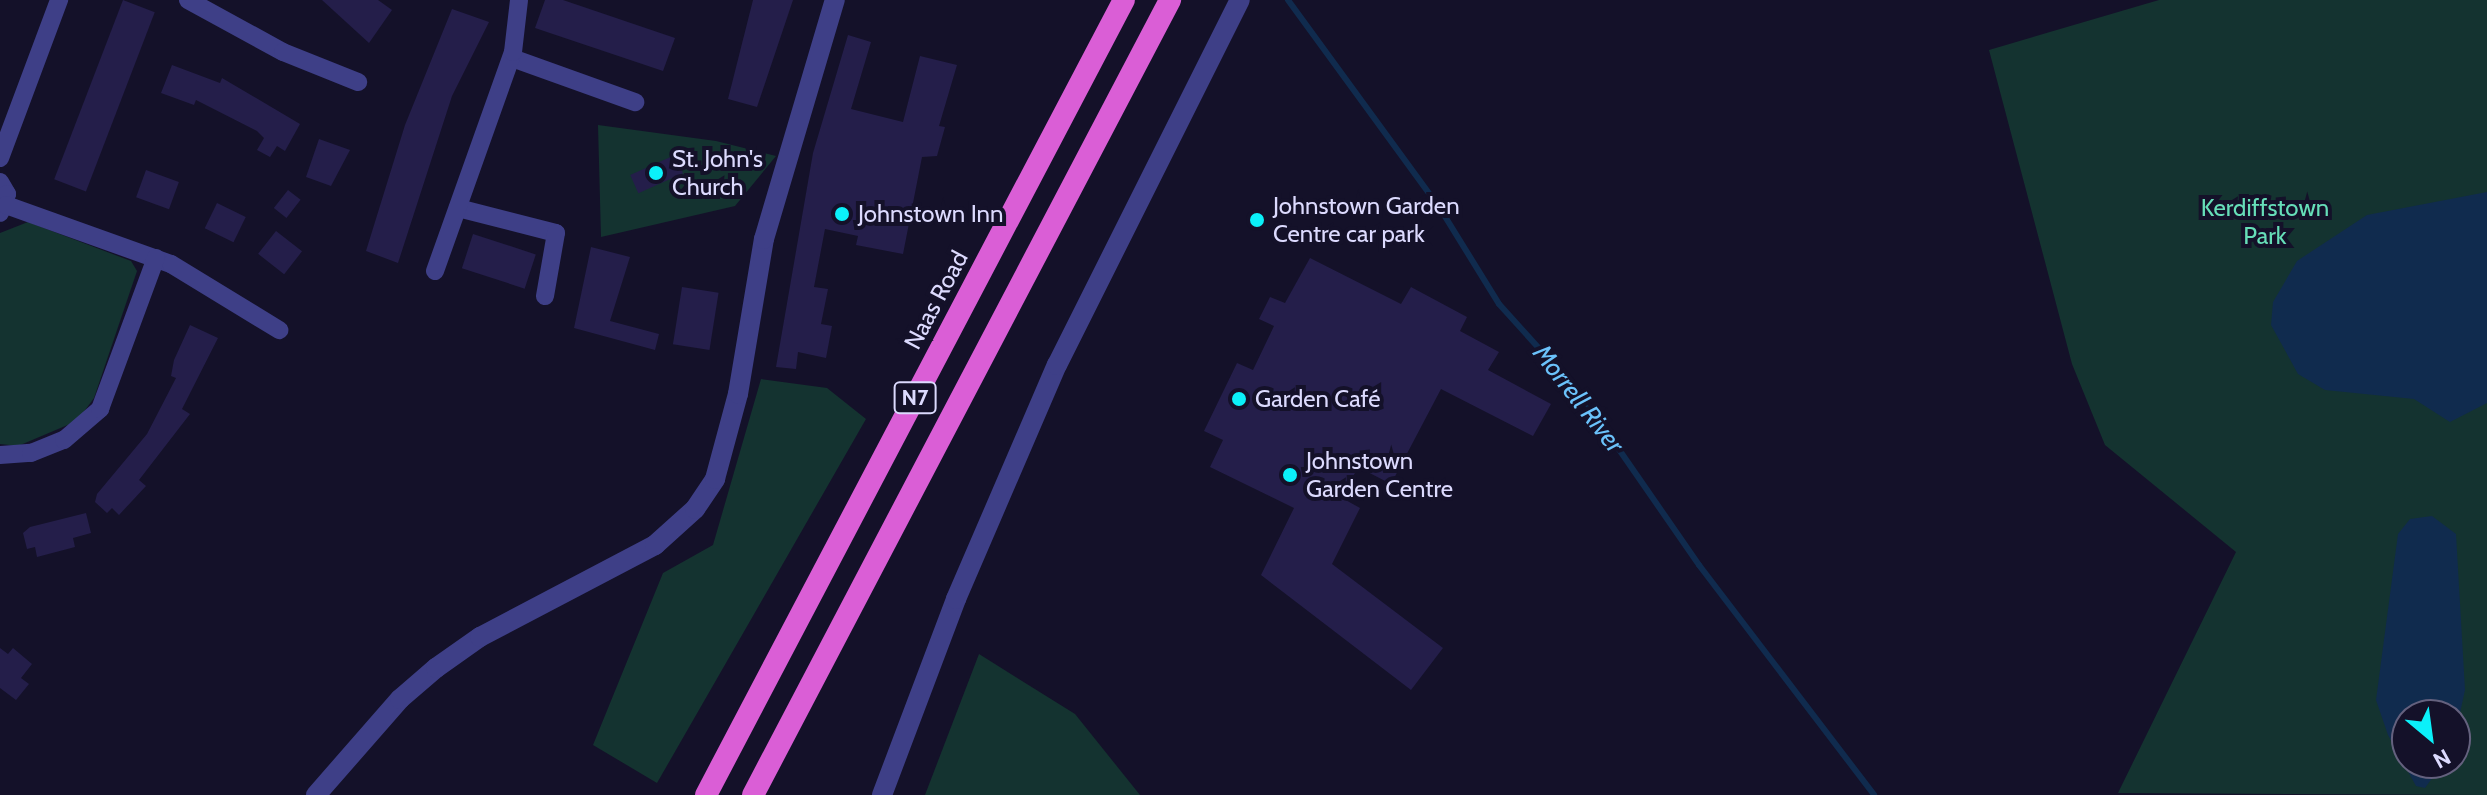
<!DOCTYPE html>
<html>
<head>
<meta charset="utf-8">
<style>
  body { margin:0 }
  #map { position:relative; width:2487px; height:795px; overflow:hidden; background:#141129; font-family:Cabin,sans-serif }
  div>[style] { position:absolute }
  .green>* { inset:0; background:#143330 }
  .water>* { inset:0; background:#102b4e }
  .stream>* { height:6px; margin:-3px; padding:0 3px; transform-origin:3px; border-radius:3px; background:#102b4e }
  .building>* { inset:0; background:#241e4a; transform-origin:0 0 }
  .minor>* { height:18px; margin:-9px; padding:0 9px; transform-origin:9px; border-radius:9px; background:#3e3f87 }
  .tertiary>* { height:20px; margin:-10px; padding:0 10px; transform-origin:10px; border-radius:10px; background:#3e3f87 }
  .trunk>* { height:22px; margin:-11px; padding:0 11px; transform-origin:11px; border-radius:11px; background:#da5ed6 }
  .dots>* { width:22px; height:22px; translate:-50% -50%; box-sizing:border-box; border:4px solid #141129; border-radius:50% }
  span { translate:-50% -50%; white-space:nowrap; text-align:center; line-height:1.15; -webkit-text-stroke:8px #141129; paint-order:stroke }
  .shield-label span { padding:2px 6px; background:#141129; border:2px solid; border-radius:6px; -webkit-text-stroke-width:0 }
  .shield-label { font-size:22px; color:#dcdafe; font-weight:700 }
  .poi-label { font-size:24px; color:#dcdafe }
  .left { translate:0 -50%; text-align:left }
  .park-label { font-size:24px; color:#66deb8 }
  .street-label { font-size:24px; color:#dcdafe }
  .water-label { font-size:26px; color:#6bc2fb; font-style:italic }
  .north { position:absolute; left:2391px; top:699px; width:80px; height:80px; box-sizing:border-box; background:#141129; border:2px solid #64617e; border-radius:50%; rotate:151deg; font-size:22px; font-weight:700; line-height:32px; text-align:center; color:#dcdafe }
  .north::after { content:''; display:block; margin:auto; width:28px; height:36px; background:#0bf0f9; clip-path:polygon(50% 0,100% 100%,50% 72%,0 100%) }
</style>
</head>
<body>
<div id="map">
  <div class="green">
    <div style="clip-path:polygon(evenodd,2159px 0,2487px 0,2487px 795px,2118px 793px,2236px 552px,2105px 445px,2072px 364px,1989px 50px,2159px 0,2407px 715px,2455px 715px,2455px 763px,2407px 763px,2407px 715px)"></div>
    <div style="clip-path:polygon(598px 125px,716px 141px,776px 156px,735px 206px,601px 237px)"></div>
    <div style="clip-path:polygon(28px 222px,131px 261px,137px 271px,94px 398px,77px 421px,18px 446px,0 444px,0 233px)"></div>
    <div style="clip-path:polygon(761px 379px,827px 388px,866px 419px,657px 783px,593px 745px,663px 573px,713px 545px)"></div>
    <div style="clip-path:polygon(979px 654px,1075px 714px,1140px 795px,925px 795px)"></div>
  </div>
  <div class="water">
    <div style="clip-path:polygon(2487px 192px,2487px 403px,2450px 422px,2414px 399px,2325px 390px,2298px 374px,2271px 325px,2273px 302px,2297px 261px,2367px 215px)"></div>
    <div style="clip-path:polygon(2432px 516px,2456px 534px,2465px 690px,2455px 736px,2455px 715px,2407px 715px,2407px 763px,2443px 763px,2425px 788px,2416px 786px,2388px 735px,2376px 700px,2398px 534px,2410px 519px)"></div>
  </div>
  <div class="stream">
    <div style="left:1288px;top:0;width:260px;rotate:53.9deg"></div>
    <div style="left:1441px;top:210px;width:110px;rotate:58.3deg"></div>
    <div style="left:1499px;top:304px;width:124px;rotate:47.9deg"></div>
    <div style="left:1582px;top:396px;width:206px;rotate:55.3deg"></div>
    <div style="left:1699px;top:565px;width:289px;rotate:52.7deg"></div>
  </div>
  <div class="building">
    <div style="left:123px;top:0;width:34px;height:192px;rotate:21deg"></div>
    <div style="clip-path:polygon(322px 0,378px 0,392px 10px,369px 43px)"></div>
    <div style="clip-path:polygon(545px 0,563px 0,675px 38px,663px 71px,535px 28px)"></div>
    <div style="clip-path:polygon(753px 0,793px 0,757px 107px,728px 99px)"></div>
    <div style="clip-path:polygon(452px 9px,489px 22px,452px 96px,398px 263px,366px 251px,405px 125px)"></div>
    <div style="clip-path:polygon(848px 35px,871px 42px,851px 109px,903px 122px,920px 56px,957px 65px,939px 126px,945px 127px,937px 156px,922px 157px,903px 254px,856px 245px,858px 236px,825px 229px,814px 287px,828px 289px,821px 324px,832px 326px,826px 358px,798px 352px,796px 369px,776px 367px,813px 153px)"></div>
    <div style="clip-path:polygon(172px 65px,220px 83px,222px 78px,300px 124px,285px 151px,277px 146px,270px 157px,257px 150px,264px 138px,257px 131px,196px 100px,194px 105px,161px 93px)"></div>
    <div style="clip-path:polygon(319px 139px,350px 150px,331px 186px,306px 177px)"></div>
    <div style="left:675px;top:155px;width:20px;height:49px;rotate:66deg"></div>
    <div style="left:146px;top:170px;width:35px;height:29px;rotate:20deg"></div>
    <div style="left:288px;top:190px;width:16px;height:23px;rotate:38deg"></div>
    <div style="left:217px;top:203px;width:32px;height:28px;rotate:26deg"></div>
    <div style="left:276px;top:231px;width:33px;height:29px;rotate:38deg"></div>
    <div style="left:473px;top:234px;width:66px;height:36px;rotate:18deg"></div>
    <div style="clip-path:polygon(591px 247px,630px 257px,610px 321px,659px 334px,655px 350px,574px 328px)"></div>
    <div style="clip-path:polygon(1310px 258px,1401px 304px,1411px 287px,1467px 317px,1460px 331px,1499px 352px,1488px 370px,1551px 404px,1533px 436px,1441px 389px,1391px 484px,1358px 467px,1342px 498px,1360px 508px,1332px 564px,1443px 648px,1411px 690px,1261px 575px,1294px 508px,1210px 467px,1223px 440px,1204px 431px,1237px 363px,1253px 370px,1274px 326px,1259px 319px,1270px 297px,1285px 303px)"></div>
    <div style="left:682px;top:287px;width:37px;height:58px;rotate:9deg"></div>
    <div style="clip-path:polygon(190px 325px,218px 338px,182px 409px,190px 414px,139px 480px,146px 486px,119px 515px,112px 508px,107px 513px,95px 502px,97px 494px,147px 434px,176px 378px,171px 376px,174px 360px)"></div>
    <div style="clip-path:polygon(86px 513px,91px 533px,73px 538px,75px 547px,37px 557px,35px 547px,27px 549px,23px 533px,30px 527px)"></div>
    <div style="clip-path:polygon(0 648px,8px 654px,13px 648px,32px 664px,21px 678px,29px 684px,16px 700px,0 688px)"></div>
  </div>
  <div class="minor">
    <div style="left:188px;top:0;width:108px;rotate:28.7deg"></div>
    <div style="left:283px;top:52px;width:81px;rotate:21.8deg"></div>
    <div style="left:512px;top:58px;width:131px;rotate:19.7deg"></div>
    <div style="left:0;top:158px;width:169px;rotate:-69.5deg"></div>
    <div style="left:0;top:182px;width:14px;rotate:60deg"></div>
    <div style="left:7px;top:194px;width:20px;rotate:110deg"></div>
    <div style="left:6px;top:205px;width:175px;rotate:19.7deg"></div>
    <div style="left:171px;top:264px;width:127px;rotate:31.4deg"></div>
    <div style="left:458px;top:208px;width:101px;rotate:14.3deg"></div>
    <div style="left:556px;top:233px;width:64px;rotate:99.9deg"></div>
    <div style="left:435px;top:271px;width:232px;rotate:-70.4deg"></div>
    <div style="left:513px;top:52px;width:52px;rotate:-83.4deg"></div>
    <div style="left:0;top:455px;width:31px;rotate:-4deg"></div>
    <div style="left:31px;top:453px;width:35px;rotate:-22deg"></div>
    <div style="left:64px;top:440px;width:48px;rotate:-40.7deg"></div>
    <div style="left:100px;top:409px;width:161px;rotate:-69.7deg"></div>
  </div>
  <div class="tertiary">
    <div style="left:316px;top:795px;width:128px;rotate:-48.8deg"></div>
    <div style="left:400px;top:699px;width:48px;rotate:-40.7deg"></div>
    <div style="left:436px;top:668px;width:54px;rotate:-35.2deg"></div>
    <div style="left:480px;top:637px;width:198px;rotate:-27.7deg"></div>
    <div style="left:655px;top:545px;width:54px;rotate:-42deg"></div>
    <div style="left:695px;top:509px;width:36px;rotate:-56deg"></div>
    <div style="left:715px;top:479px;width:88px;rotate:-74.9deg"></div>
    <div style="left:738px;top:394px;width:157px;rotate:-80.5deg"></div>
    <div style="left:764px;top:239px;width:249px;rotate:-73.5deg"></div>
    <div style="left:882px;top:795px;width:210px;rotate:-69.3deg"></div>
    <div style="left:956px;top:599px;width:255px;rotate:-66.7deg"></div>
    <div style="left:1057px;top:365px;width:408px;rotate:-63.4deg"></div>
  </div>
  <div class="trunk">
    <div style="left:706px;top:795px;width:898px;rotate:-62.27deg"></div>
    <div style="left:753px;top:795px;width:898px;rotate:-62.32deg"></div>
  </div>
  <div class="dots">
    <div style="left:656px;top:173px;background:#0bf0f9"></div>
    <div style="left:842px;top:214px;background:#0bf0f9"></div>
    <div style="left:1257px;top:220px;background:#0bf0f9"></div>
    <div style="left:1239px;top:399px;background:#0bf0f9"></div>
    <div style="left:1290px;top:475px;background:#0bf0f9"></div>
  </div>
  <div class="shield-label">
    <span style="left:915px;top:398px">N7</span>
  </div>
  <div class="poi-label">
    <span class="left" style="left:672px;top:173px">St. John's<br>Church</span>
    <span class="left" style="left:1273px;top:220px">Johnstown Garden<br>Centre car park</span>
    <span class="left" style="left:858px;top:214px">Johnstown Inn</span>
    <span class="left" style="left:1255px;top:399px">Garden Café</span>
    <span class="left" style="left:1306px;top:475px">Johnstown<br>Garden Centre</span>
  </div>
  <div class="park-label">
    <span style="left:2265px;top:222px">Kerdiffstown<br>Park</span>
  </div>
  <div class="street-label">
    <span style="left:936px;top:300px;rotate:-62deg">Naas Road</span>
  </div>
  <div class="water-label">
    <span style="left:1578px;top:399px;rotate:52deg">Morrell River</span>
  </div>
  <div class="north">N</div>
</div>
</body>
</html>
